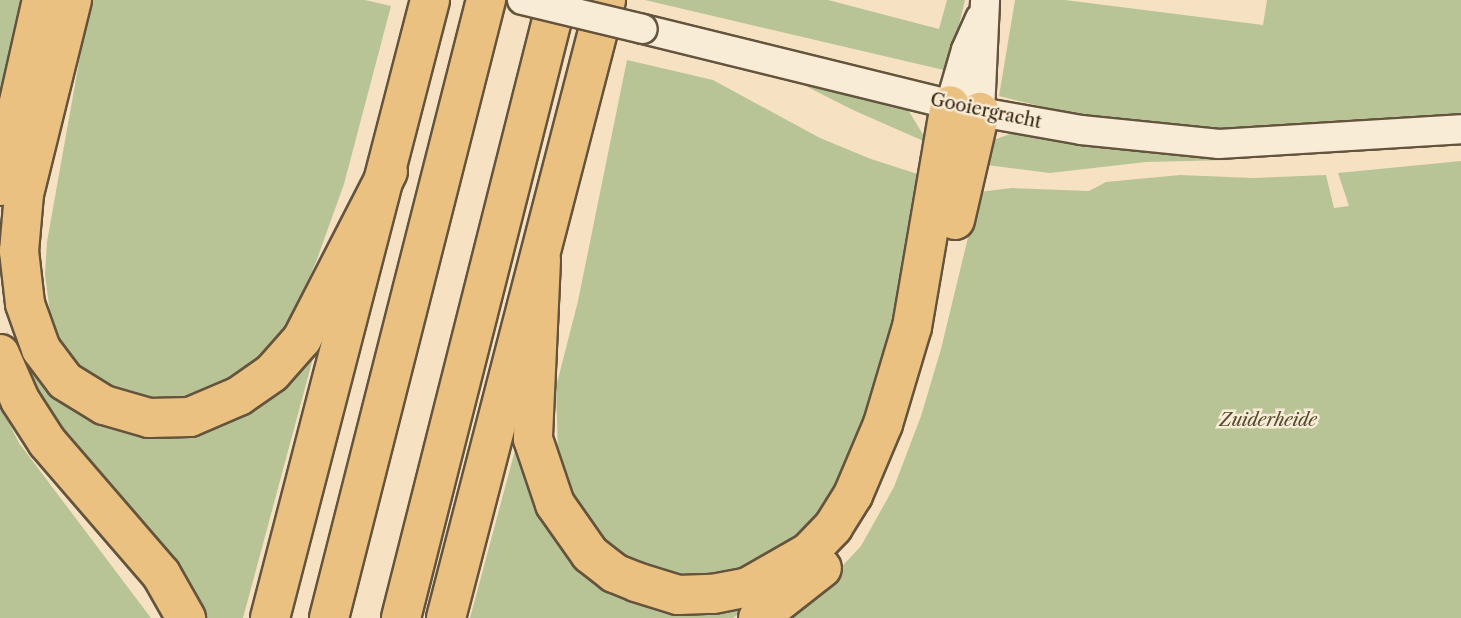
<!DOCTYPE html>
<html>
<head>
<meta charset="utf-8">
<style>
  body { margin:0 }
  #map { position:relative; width:1461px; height:618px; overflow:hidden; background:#f6e2c2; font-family:"Libre Caslon Text",serif }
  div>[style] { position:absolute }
  .green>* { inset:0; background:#b8c496 }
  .roads { filter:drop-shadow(2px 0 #64543d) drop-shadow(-2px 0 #64543d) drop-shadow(0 2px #64543d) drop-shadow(0 -2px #64543d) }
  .minor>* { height:28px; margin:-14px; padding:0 14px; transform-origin:14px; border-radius:14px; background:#f9ecd7 }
  .highway>* { height:38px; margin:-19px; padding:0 19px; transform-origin:19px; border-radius:19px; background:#ebc181 }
  .bridges { filter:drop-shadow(2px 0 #64543d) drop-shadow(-2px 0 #64543d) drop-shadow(0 2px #64543d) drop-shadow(0 -2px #64543d) }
  .minor-bridge>* { height:28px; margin:-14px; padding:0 14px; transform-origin:14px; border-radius:14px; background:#f9ecd7 }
  span { translate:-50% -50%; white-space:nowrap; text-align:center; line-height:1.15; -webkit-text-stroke:5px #f9ecd7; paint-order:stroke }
  .street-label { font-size:18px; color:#342511 }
  .park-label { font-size:18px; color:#554d32; font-style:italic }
</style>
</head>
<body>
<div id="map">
  <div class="green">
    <div style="clip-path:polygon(0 0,23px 0,0 96px)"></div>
    <div style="clip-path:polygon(90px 0,365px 0,391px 6px,344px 184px,316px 262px,292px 316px,273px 343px,250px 367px,205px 396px,142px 403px,90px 383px,61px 344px,50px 313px,45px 274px,47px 242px)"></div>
    <div style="clip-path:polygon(645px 0,828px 0,939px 29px,947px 0,965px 0,948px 71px)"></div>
    <div style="clip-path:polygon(1015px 0,1065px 0,1263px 25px,1267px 0,1461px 0,1461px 124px,1366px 135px,1184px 130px,1081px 116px,999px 96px)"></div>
    <div style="clip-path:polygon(627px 60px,713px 80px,820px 138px,871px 159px,930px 178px,872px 404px,833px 498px,804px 534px,738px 575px,674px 578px,625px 558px,603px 542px,575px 503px,558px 455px,556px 387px,578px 301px)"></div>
    <div style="clip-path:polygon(782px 74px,904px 103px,928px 143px,853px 110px)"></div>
    <div style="clip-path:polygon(1013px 133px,1058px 142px,1231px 160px,1146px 162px,1050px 173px,979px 164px,979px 155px,996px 139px)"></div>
    <div style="clip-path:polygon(1461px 161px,1461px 618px,780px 618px,833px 576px,861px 546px,894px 487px,921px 416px,941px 349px,979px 192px,1012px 188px,1089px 191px,1106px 182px,1180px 175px,1253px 178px,1326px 175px,1334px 208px,1349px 206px,1338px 173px)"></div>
    <div style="clip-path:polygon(7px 331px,25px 362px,49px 393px,104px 427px,137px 436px,190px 434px,315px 351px,243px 618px,201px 618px,54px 429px,9px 350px)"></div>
    <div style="clip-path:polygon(0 405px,19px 443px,151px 618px,0 618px)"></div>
    <div style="clip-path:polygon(525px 413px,598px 575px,767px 591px,733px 618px,470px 618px)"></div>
  </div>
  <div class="roads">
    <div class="minor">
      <div style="left:643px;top:29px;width:347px;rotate:13.8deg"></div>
      <div style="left:980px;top:112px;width:103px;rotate:10.1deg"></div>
      <div style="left:1081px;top:130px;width:139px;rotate:5.8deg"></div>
      <div style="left:1219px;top:144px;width:242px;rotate:-3.5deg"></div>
      <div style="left:950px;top:105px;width:57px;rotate:-73.8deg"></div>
      <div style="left:966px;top:50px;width:35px;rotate:-66deg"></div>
      <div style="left:980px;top:112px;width:112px;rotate:-87.4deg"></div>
    </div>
    <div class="highway">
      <div style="left:72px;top:0;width:200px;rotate:103.9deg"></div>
      <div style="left:24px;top:194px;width:57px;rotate:95deg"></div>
      <div style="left:19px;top:251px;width:53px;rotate:83.5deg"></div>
      <div style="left:25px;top:304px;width:48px;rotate:70.4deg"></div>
      <div style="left:41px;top:349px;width:40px;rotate:53deg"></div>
      <div style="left:65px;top:381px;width:46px;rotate:31.6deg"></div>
      <div style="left:104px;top:405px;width:47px;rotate:16.1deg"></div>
      <div style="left:149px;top:418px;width:41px;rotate:-1.4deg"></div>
      <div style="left:190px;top:417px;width:53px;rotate:-23.2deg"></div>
      <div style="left:239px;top:396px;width:40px;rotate:-34.9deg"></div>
      <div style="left:272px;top:373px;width:45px;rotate:-48.6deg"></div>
      <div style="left:302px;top:339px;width:188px;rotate:-62.8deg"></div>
      <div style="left:0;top:186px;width:191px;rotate:-77.3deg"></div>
      <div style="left:955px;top:220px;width:111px;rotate:-77deg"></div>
      <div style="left:541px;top:260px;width:179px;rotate:92.6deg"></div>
      <div style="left:533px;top:439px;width:69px;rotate:71.3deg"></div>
      <div style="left:555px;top:504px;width:61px;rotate:55deg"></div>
      <div style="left:590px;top:554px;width:31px;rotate:38deg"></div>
      <div style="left:614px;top:573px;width:24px;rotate:22deg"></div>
      <div style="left:636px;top:582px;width:44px;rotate:17.2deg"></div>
      <div style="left:678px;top:595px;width:35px;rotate:-2deg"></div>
      <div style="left:713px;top:594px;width:36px;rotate:-11deg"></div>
      <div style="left:748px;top:587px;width:70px;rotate:-29.8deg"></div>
      <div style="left:809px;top:552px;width:35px;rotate:-46deg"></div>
      <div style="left:833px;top:527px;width:38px;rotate:-58deg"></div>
      <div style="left:853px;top:495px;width:77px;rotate:-67.1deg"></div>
      <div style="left:883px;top:424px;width:101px;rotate:-73.4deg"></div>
      <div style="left:912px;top:327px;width:225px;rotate:-80.3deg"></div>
      <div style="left:0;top:354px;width:50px;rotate:66.5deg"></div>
      <div style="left:20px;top:400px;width:50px;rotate:57.3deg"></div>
      <div style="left:47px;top:442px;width:174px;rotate:49.2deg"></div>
      <div style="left:161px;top:574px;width:51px;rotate:60.4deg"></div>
      <div style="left:270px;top:618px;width:638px;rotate:-75.48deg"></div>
      <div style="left:329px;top:618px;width:638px;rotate:-75.75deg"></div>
      <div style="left:401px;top:618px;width:637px;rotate:-75.83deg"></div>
      <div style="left:446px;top:618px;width:638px;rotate:-75.48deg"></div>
      <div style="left:758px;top:618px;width:81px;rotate:-38deg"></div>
    </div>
  </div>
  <div class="bridges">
    <div class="minor-bridge">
      <div style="left:522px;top:0;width:124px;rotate:13.5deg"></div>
    </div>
  </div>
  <div class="street-label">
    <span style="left:986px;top:111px;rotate:12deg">Gooiergracht</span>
  </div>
  <div class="park-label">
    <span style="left:1268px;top:420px">Zuiderheide</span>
  </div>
</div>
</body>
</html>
